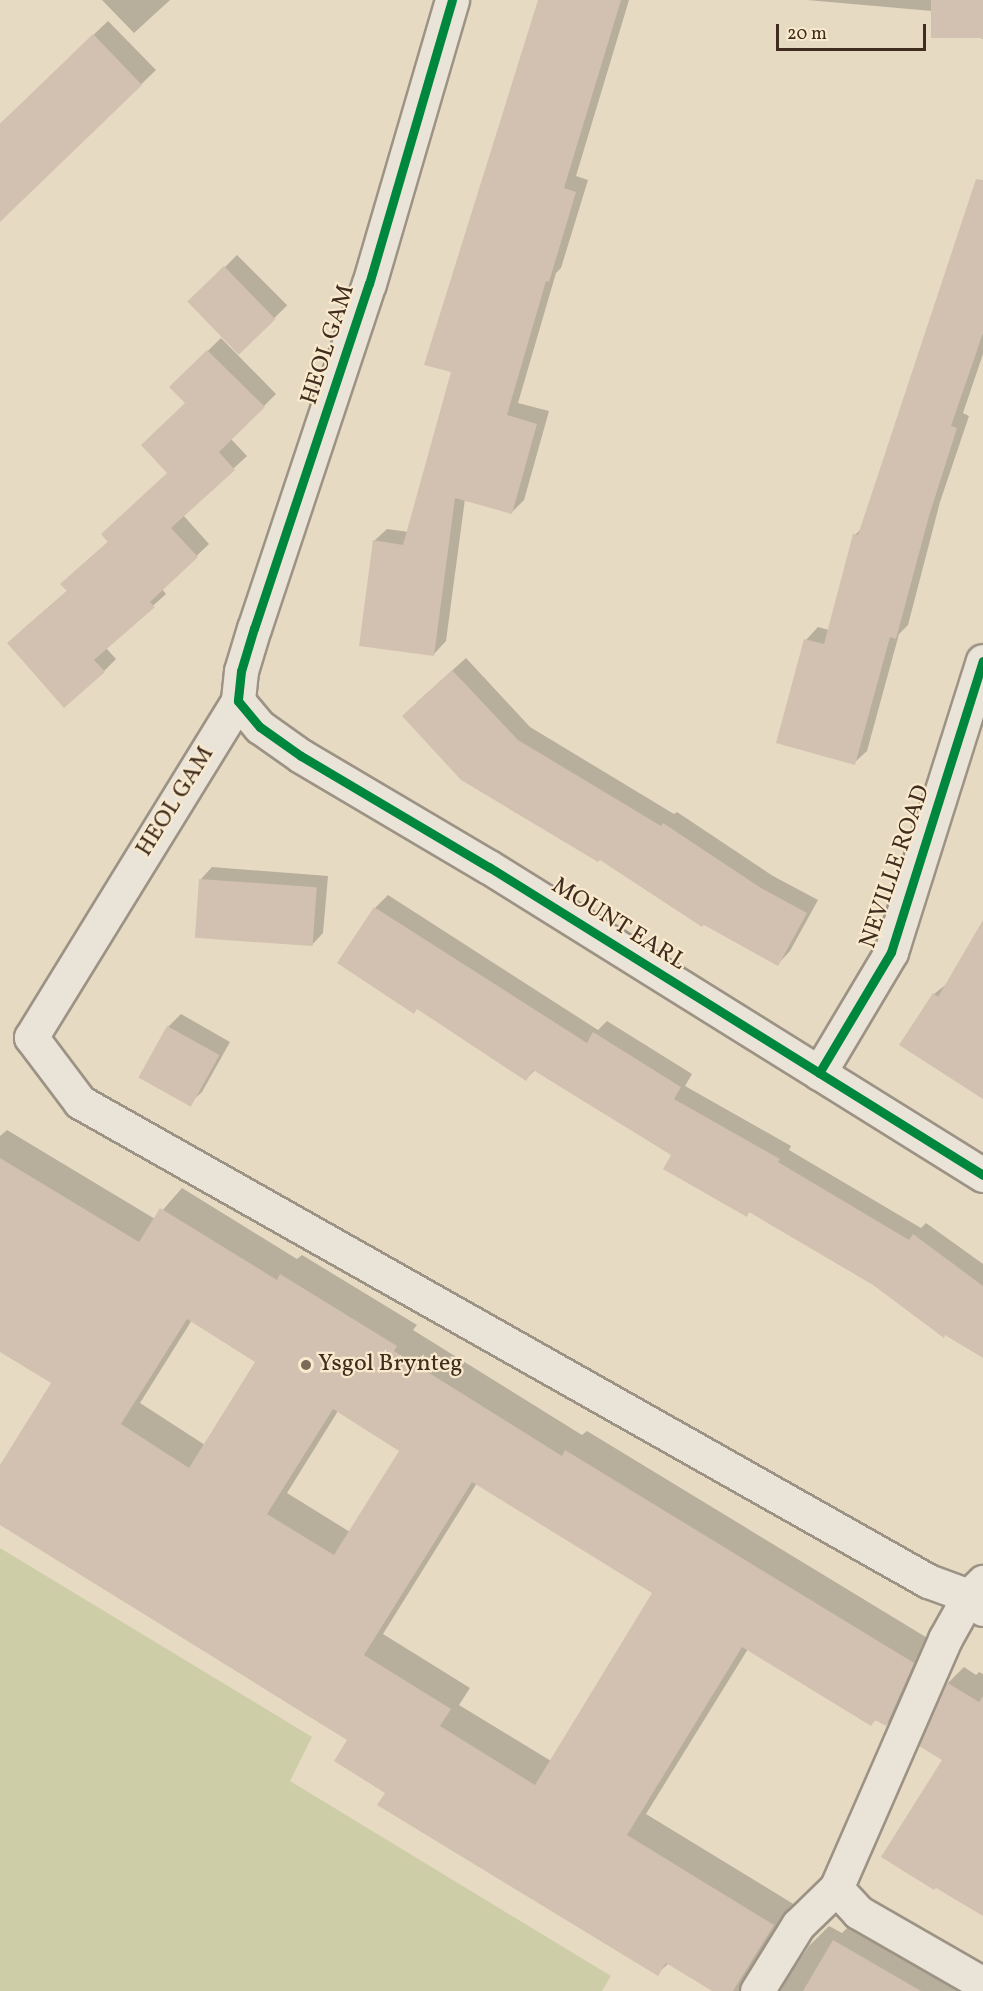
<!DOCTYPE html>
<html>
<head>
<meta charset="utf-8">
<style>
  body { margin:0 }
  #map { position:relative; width:983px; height:1991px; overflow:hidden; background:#e7dac3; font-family:Vollkorn,serif }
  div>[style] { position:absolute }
  .green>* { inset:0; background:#cdcda8 }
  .shadow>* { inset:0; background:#0003; transform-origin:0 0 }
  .building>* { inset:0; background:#d2c1b0; transform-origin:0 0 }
  .roads { filter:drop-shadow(2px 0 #9d9385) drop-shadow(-2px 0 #9d9385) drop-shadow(0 2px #9d9385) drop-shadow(0 -2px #9d9385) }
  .minor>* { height:33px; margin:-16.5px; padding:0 16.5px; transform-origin:16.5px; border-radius:16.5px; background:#eae4d8 }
  .cycleway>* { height:9px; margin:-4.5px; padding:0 4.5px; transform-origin:4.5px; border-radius:4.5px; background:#00873e }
  .dots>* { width:16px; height:16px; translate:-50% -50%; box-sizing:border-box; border:3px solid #f9eace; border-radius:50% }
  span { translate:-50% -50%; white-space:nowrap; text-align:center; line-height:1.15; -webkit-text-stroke:4.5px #f9eace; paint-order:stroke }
  .street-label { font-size:24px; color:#402d1f }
  .poi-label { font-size:24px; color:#402d1f }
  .left { translate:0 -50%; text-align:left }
  .scale { position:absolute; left:776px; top:24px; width:150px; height:27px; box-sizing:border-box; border:3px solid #402d1f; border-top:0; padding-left:8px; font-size:18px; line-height:21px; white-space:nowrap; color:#402d1f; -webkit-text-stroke:4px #f9eace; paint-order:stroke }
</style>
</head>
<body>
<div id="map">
  <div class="green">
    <div style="clip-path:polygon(0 1548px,312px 1737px,290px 1781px,611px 1976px,602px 1991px,0 1991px)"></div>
  </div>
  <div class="shadow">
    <div style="clip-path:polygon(102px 0,170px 0,134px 33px)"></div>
    <div style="clip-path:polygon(582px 0,629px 0,576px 176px,588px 180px,561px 268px,556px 273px,518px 403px,549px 411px,524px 500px,512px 512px,465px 499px,446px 641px,434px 654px,374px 541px,387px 529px,409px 532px)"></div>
    <div style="clip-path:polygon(807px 0,983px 0,983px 39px,932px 11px)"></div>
    <div style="clip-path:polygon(108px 21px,156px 70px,16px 205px,0 211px,0 124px)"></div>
    <div style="clip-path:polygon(983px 194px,983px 354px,963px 413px,969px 416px,940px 502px,908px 625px,899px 634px,867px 751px,854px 763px,806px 640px,818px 627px,829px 630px,855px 535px,863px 527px)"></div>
    <div style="left:237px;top:255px;width:71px;height:66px;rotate:45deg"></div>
    <div style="clip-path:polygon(221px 338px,276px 394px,231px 439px,247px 456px,183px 515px,209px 544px,162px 589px,166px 594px,106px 648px,116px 659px,104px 671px,21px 631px,68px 590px,74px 572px,109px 541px,169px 472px,186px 403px,171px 387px)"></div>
    <div style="clip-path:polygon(466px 658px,530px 727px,674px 814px,677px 812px,773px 876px,818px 900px,790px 951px,778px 964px,416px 703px)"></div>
    <div style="clip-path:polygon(212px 867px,328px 876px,323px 933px,311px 946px,200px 880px)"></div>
    <div style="clip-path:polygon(388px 895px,598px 1030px,607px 1021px,692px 1074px,685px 1086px,791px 1146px,789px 1150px,921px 1228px,926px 1223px,983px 1264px,983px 1356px,874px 1284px,750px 1211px,746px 1215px,673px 1155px,535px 1070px,526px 1079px,418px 1008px,339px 963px,376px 907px)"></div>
    <div style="clip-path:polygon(983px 923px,983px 1097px,934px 994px,948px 983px)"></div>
    <div style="clip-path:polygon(181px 1014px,230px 1042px,202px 1092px,189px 1104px,140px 1076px,168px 1027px)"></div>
    <div style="clip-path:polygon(evenodd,7px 1130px,155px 1219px,182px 1188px,297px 1259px,302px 1255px,417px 1325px,413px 1330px,582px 1435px,587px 1431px,934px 1642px,906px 1704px,886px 1725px,877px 1719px,871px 1724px,748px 1649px,646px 1814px,795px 1905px,761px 1960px,768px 1987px,780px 1989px,809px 1946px,829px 1926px,842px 1933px,855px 1920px,976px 1991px,715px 1991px,669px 1963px,657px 1974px,387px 1792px,349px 1740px,0 1523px,0 1467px,53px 1382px,0 1351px,0 1136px,7px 1130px,192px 1320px,257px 1361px,205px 1445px,140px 1403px,192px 1320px,7px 1130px,338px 1411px,401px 1451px,350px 1532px,287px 1493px,338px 1411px,7px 1130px,477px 1483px,654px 1592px,551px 1761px,459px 1705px,470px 1688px,383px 1634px,477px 1483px)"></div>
    <div style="clip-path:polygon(964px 1667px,976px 1675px,979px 1672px,983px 1674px,983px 1915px,944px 1760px,948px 1683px)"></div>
  </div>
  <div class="building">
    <div style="clip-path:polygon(538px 0,621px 0,564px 188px,576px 192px,549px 282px,546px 281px,507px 415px,537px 424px,512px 514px,455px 498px,434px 656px,359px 646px,373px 540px,403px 545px,451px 372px,424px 365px)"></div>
    <div style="left:931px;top:0;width:52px;height:38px"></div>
    <div style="clip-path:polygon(93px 34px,142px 85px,0 222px,0 124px)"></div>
    <div style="clip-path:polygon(976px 179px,983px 180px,983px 333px,951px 426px,957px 428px,929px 516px,896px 639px,890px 637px,855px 765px,776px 743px,804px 639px,824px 644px,853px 534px,858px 535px)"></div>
    <div style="left:224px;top:266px;width:74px;height:51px;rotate:46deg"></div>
    <div style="clip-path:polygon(207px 350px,265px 407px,219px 452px,235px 470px,171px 528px,198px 557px,150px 602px,155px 607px,94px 660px,105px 672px,64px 708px,7px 643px,67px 591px,60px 584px,108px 542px,101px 534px,167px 473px,141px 445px,185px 403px,169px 387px)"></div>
    <div style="clip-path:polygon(452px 670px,518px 740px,661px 826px,663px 823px,761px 888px,807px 913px,778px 966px,704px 925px,702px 927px,600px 860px,598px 862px,461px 780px,402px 716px)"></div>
    <div style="left:199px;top:879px;width:118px;height:59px;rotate:4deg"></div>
    <div style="clip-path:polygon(374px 907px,587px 1043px,593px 1032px,681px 1087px,674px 1099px,780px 1159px,778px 1162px,909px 1240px,913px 1234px,983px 1286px,983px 1358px,945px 1335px,944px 1338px,873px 1285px,749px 1212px,747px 1217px,663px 1169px,671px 1155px,533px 1070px,526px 1081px,417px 1009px,414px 1014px,337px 963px)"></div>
    <div style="clip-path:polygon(983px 920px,983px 1099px,899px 1045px,933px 993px,938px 997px)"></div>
    <div style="left:167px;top:1026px;width:60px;height:59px;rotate:29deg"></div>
    <div style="clip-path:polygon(evenodd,0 1158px,139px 1242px,160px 1208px,277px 1280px,280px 1274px,397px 1346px,394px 1351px,562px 1456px,565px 1450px,914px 1663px,886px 1726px,875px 1720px,871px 1726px,742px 1647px,627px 1835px,774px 1925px,733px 1991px,712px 1991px,666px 1963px,658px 1976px,377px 1805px,385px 1793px,334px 1761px,347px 1740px,0 1525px,0 1465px,51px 1383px,0 1352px,0 1158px,187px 1319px,255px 1362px,189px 1468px,121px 1424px,187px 1319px,0 1158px,333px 1409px,399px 1451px,334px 1555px,267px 1514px,333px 1409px,0 1158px,472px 1482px,652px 1593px,535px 1785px,440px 1726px,451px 1709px,364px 1655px,472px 1482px)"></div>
    <div style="clip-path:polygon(946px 1682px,979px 1702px,983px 1696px,983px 1916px,936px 1888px,934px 1890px,881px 1857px,942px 1760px,919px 1746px)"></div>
    <div style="clip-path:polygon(833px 1940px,921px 1991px,803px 1991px)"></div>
  </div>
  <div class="roads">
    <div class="minor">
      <div style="left:452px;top:0;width:295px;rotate:106.3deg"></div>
      <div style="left:369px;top:283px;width:364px;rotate:108.4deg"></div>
      <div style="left:254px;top:628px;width:45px;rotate:106.8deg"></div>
      <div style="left:241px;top:671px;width:30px;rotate:96deg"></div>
      <div style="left:238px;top:701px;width:395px;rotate:121.6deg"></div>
      <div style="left:31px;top:1037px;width:81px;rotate:53deg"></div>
      <div style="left:80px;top:1102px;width:974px;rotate:29.46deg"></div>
      <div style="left:928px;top:1581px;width:44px;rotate:20.1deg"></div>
      <div style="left:969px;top:1596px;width:20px;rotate:-45deg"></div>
      <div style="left:238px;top:701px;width:34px;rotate:50deg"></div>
      <div style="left:260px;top:727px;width:50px;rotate:35.3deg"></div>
      <div style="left:301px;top:756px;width:218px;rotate:30.6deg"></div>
      <div style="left:489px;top:867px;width:582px;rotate:31.94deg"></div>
      <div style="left:819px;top:1073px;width:141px;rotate:-59.2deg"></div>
      <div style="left:891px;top:952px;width:305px;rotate:-72.5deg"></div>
      <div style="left:983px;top:1609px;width:19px;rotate:-137deg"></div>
      <div style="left:969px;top:1596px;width:49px;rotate:119.2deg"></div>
      <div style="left:945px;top:1639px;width:272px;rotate:113.6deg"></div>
      <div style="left:836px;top:1888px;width:33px;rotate:47deg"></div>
      <div style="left:858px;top:1912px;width:144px;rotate:29.9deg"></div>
      <div style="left:757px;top:1991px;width:78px;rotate:-58.2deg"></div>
      <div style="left:798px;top:1925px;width:53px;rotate:-44.2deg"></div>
    </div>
  </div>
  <div class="cycleway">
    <div style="left:452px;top:0;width:295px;rotate:106.3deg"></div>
    <div style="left:369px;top:283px;width:364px;rotate:108.4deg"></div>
    <div style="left:254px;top:628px;width:45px;rotate:106.8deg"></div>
    <div style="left:241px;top:671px;width:30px;rotate:96deg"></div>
    <div style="left:238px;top:701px;width:34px;rotate:50deg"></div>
    <div style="left:260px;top:727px;width:50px;rotate:35.3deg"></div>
    <div style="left:301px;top:756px;width:218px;rotate:30.6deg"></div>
    <div style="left:489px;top:867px;width:582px;rotate:31.94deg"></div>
    <div style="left:819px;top:1073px;width:141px;rotate:-59.2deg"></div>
    <div style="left:891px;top:952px;width:305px;rotate:-72.5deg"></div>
  </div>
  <div class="dots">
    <div style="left:306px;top:1365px;background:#7a6a58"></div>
  </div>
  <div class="street-label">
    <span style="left:329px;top:345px;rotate:-72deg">HEOL GAM</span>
    <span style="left:176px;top:802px;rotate:-58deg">HEOL GAM</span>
    <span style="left:896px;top:867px;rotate:-71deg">NEVILLE ROAD</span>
    <span style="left:618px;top:925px;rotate:32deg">MOUNT EARL</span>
  </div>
  <div class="poi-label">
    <span class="left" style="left:318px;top:1365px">Ysgol Brynteg</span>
  </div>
  <div class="scale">20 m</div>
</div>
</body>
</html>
